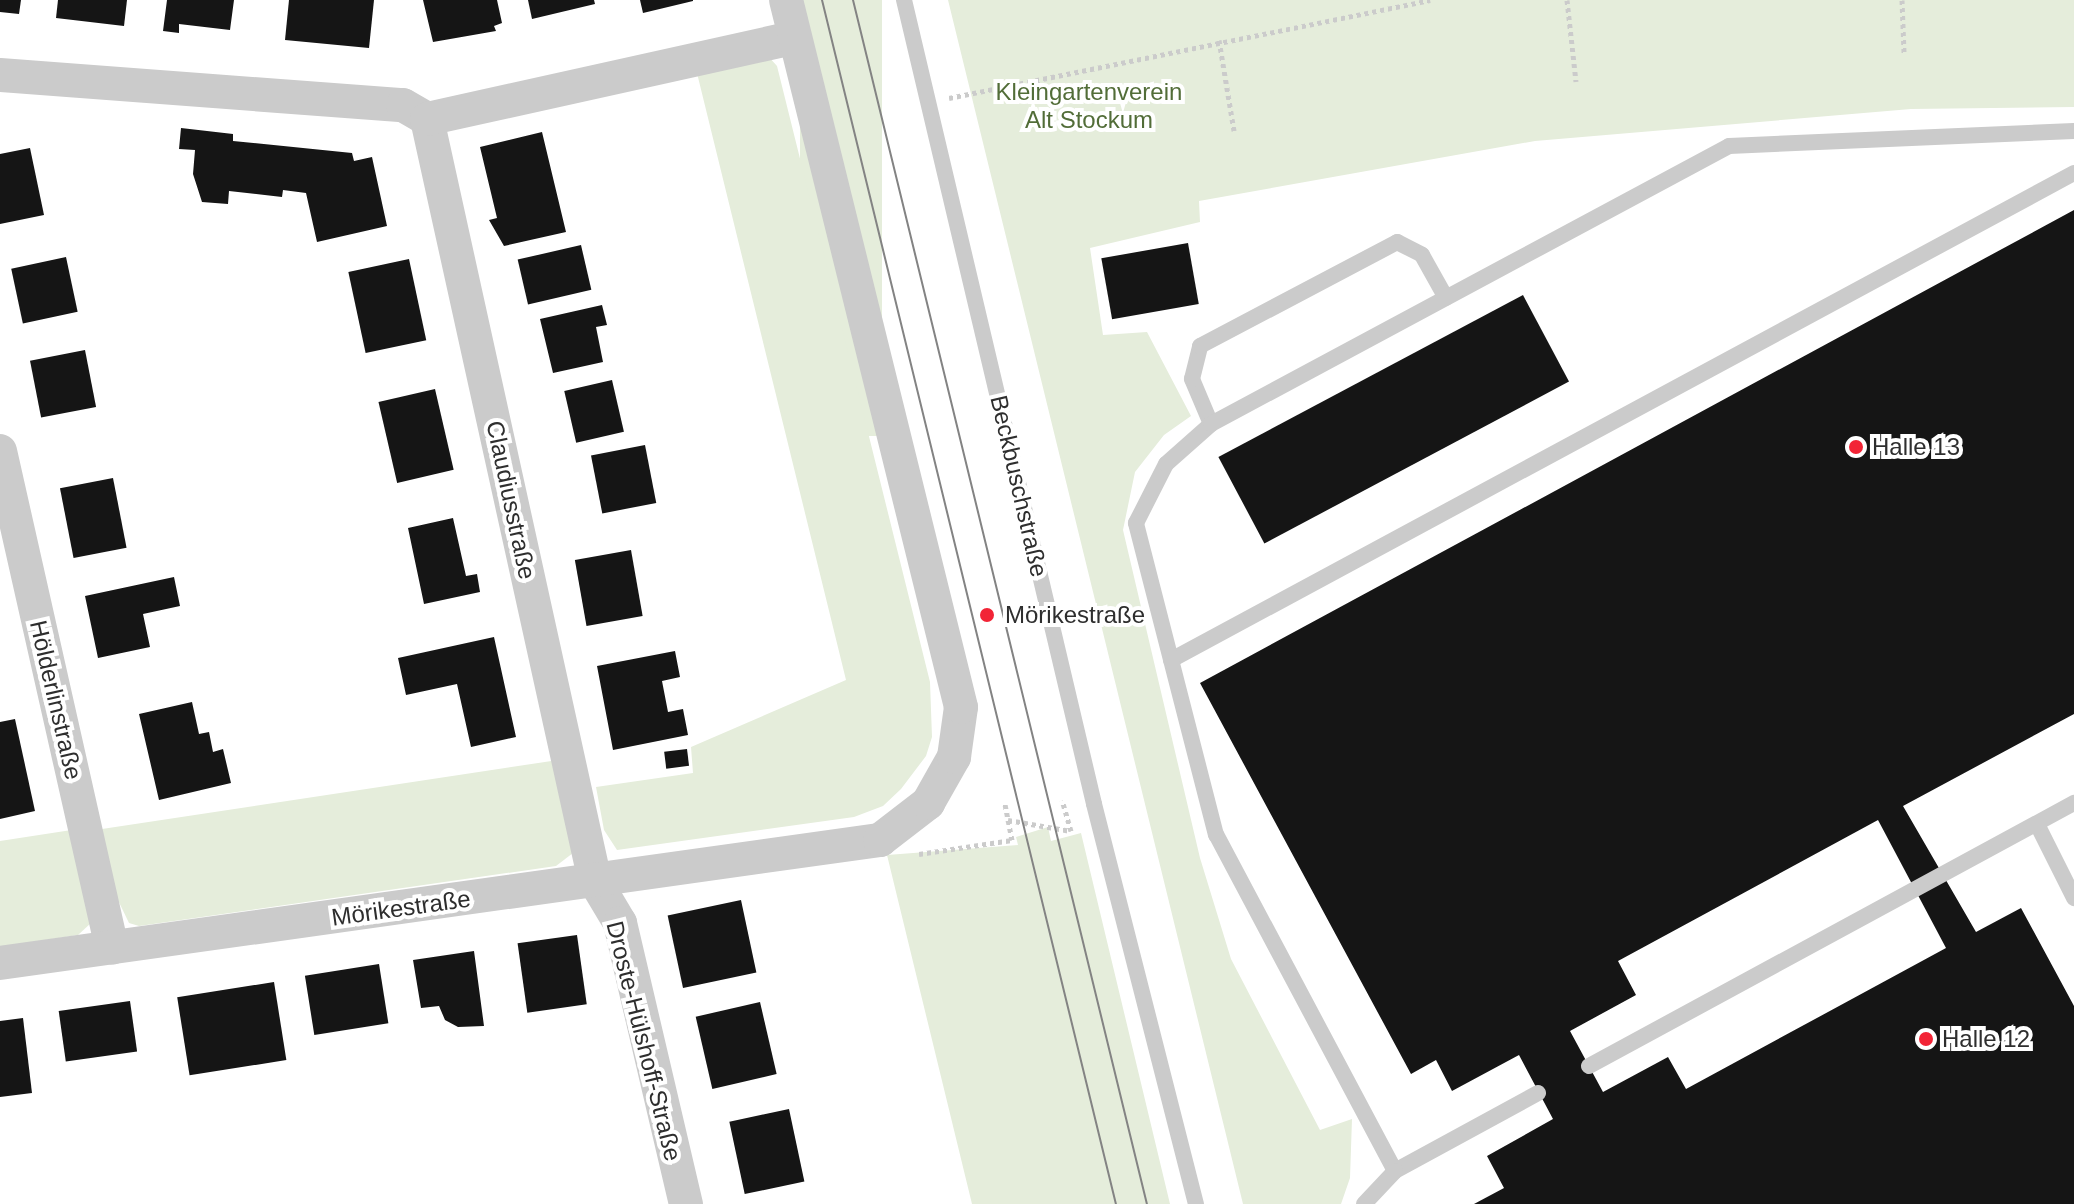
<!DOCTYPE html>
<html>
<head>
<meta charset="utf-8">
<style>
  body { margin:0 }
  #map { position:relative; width:2074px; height:1204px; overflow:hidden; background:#fff; font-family:Helvetica,sans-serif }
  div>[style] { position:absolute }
  .green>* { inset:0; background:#e5eddb; transform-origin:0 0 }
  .building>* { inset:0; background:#151515; transform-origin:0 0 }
  .path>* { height:5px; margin-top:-2.5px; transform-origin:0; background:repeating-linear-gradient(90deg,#cbcbcb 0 4px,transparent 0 8px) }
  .service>* { height:16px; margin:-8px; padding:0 8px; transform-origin:8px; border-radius:8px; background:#cbcbcb }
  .minor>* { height:34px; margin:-17px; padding:0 17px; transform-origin:17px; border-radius:17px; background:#cbcbcb }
  .tram>* { height:2px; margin:-1px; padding:0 1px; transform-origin:1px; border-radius:1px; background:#838383 }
  .dots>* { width:22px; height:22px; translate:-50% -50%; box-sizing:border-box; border:4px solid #fff; border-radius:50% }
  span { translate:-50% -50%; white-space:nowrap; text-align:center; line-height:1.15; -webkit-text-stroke:8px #fff; paint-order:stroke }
  .park-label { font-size:24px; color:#526d38 }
  .poi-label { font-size:24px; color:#2e2e2e }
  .left { translate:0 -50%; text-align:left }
  .street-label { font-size:24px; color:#2e2e2e }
</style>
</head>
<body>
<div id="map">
  <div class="green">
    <div style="left:800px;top:0;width:82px;height:436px"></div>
    <div style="clip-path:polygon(948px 0,2074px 0,2074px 107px,1911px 109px,1535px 141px,1199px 201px,1200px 222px,1090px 248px,1103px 335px,1147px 332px,1191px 416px,1164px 435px,1135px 472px,1123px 530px,1200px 858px,1231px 959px,1320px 1130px,1352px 1119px,1350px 1178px,1341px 1204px,1243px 1204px)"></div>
    <div style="clip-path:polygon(768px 56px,777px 66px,930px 682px,932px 737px,926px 756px,901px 789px,883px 806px,854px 817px,617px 850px,604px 830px,596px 787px,693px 773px,691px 747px,846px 680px,695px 65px)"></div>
    <div style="clip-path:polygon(558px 760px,573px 853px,556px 866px,139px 926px,129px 923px,116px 896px,102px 829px)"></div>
    <div style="clip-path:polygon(1048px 827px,1051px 841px,1081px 833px,1170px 1204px,972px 1204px,887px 855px,1018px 845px,1016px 837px)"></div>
    <div style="clip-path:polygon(78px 829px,91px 923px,78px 935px,0 947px,0 841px)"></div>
  </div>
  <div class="building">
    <div style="clip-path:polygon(0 0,21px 0,19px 14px,0 12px)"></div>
    <div style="clip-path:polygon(58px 0,127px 0,124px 26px,56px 18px)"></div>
    <div style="clip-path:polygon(167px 0,234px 0,230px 30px,179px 24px,179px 33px,163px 31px)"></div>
    <div style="clip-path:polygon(289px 0,374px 0,369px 48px,285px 40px)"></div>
    <div style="clip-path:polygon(423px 0,497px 0,502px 23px,494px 26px,496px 31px,433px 42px)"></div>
    <div style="clip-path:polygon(528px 0,594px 0,595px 4px,532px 19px)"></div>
    <div style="clip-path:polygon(640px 0,693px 0,693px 1px,643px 13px)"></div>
    <div style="clip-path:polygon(181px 128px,233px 134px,233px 141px,352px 153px,354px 161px,372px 157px,387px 226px,317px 242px,306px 193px,283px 190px,282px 197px,229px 191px,228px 204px,202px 202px,193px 174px,195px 150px,179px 149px)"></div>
    <div style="clip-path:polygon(542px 132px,566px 232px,504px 246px,489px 220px,497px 218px,480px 147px)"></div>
    <div style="clip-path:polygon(30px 148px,44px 215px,0 224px,0 154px)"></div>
    <div style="clip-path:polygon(evenodd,2074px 210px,2074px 714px,1903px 806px,1976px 932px,2021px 908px,2074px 1006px,2074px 1204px,1474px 1204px,1504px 1188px,1487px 1156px,1553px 1119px,1519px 1055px,1452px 1091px,1436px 1060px,1411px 1074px,1200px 683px,2074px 210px,1878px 820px,1946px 948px,1686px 1089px,1668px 1057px,1603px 1092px,1570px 1031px,1636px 995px,1618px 961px,1878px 820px)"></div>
    <div style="left:1188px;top:243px;width:62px;height:88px;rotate:80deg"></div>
    <div style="left:581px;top:245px;width:46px;height:65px;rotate:77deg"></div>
    <div style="left:66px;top:257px;width:56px;height:56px;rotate:78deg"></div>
    <div style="left:409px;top:259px;width:83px;height:62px;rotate:78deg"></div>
    <div style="left:1523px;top:295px;width:98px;height:345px;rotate:62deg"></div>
    <div style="clip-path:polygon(602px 305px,607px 325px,596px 327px,603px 362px,553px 373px,540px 319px)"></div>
    <div style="left:85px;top:350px;width:58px;height:56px;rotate:79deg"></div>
    <div style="left:612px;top:380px;width:53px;height:49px;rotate:77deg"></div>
    <div style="left:435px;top:389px;width:83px;height:58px;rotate:77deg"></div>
    <div style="left:645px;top:445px;width:59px;height:55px;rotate:79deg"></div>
    <div style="left:113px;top:478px;width:71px;height:54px;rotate:79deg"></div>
    <div style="clip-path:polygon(453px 518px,466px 576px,477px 574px,480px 592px,424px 604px,408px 528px)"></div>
    <div style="left:631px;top:550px;width:67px;height:57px;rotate:80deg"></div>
    <div style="clip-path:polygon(174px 577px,180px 606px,143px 614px,150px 647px,98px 658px,85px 596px)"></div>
    <div style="clip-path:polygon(494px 637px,516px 737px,471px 747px,457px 684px,406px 695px,398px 658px)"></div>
    <div style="clip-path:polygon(675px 651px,680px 677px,662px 681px,668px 712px,683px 709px,688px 735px,613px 750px,597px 666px)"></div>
    <div style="clip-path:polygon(192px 702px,199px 734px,209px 732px,213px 752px,223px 749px,231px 783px,159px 800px,139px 714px)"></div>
    <div style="clip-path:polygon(15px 719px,35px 811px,0 819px,0 722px)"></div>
    <div style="left:687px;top:749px;width:17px;height:23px;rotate:83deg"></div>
    <div style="left:741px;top:900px;width:74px;height:75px;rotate:78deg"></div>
    <div style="left:577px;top:935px;width:70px;height:60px;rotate:82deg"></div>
    <div style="clip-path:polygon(474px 951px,484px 1026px,458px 1027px,445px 1020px,439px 1006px,421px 1008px,413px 960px)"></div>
    <div style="left:379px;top:964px;width:60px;height:75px;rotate:81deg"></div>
    <div style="left:274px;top:982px;width:79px;height:98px;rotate:81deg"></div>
    <div style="left:130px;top:1001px;width:51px;height:72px;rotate:82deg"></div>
    <div style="left:760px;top:1002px;width:74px;height:66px;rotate:77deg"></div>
    <div style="clip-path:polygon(23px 1018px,32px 1093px,0 1097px,0 1021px)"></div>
    <div style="left:789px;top:1109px;width:74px;height:61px;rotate:78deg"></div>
  </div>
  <div class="path">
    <div style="left:1567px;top:0;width:82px;rotate:83.7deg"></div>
    <div style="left:1902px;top:0;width:53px;rotate:87.8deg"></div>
    <div style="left:1219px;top:40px;width:92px;rotate:80.6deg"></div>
    <div style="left:949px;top:98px;width:491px;rotate:-11.5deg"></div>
    <div style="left:1008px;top:820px;width:64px;rotate:9.9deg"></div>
    <div style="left:1071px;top:831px;width:32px;rotate:-106deg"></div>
    <div style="left:919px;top:854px;width:94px;rotate:-8.6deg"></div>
    <div style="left:1012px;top:840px;width:37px;rotate:-101deg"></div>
  </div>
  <div class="service">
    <div style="left:904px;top:0;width:826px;rotate:76.7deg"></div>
    <div style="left:1094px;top:804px;width:413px;rotate:75.7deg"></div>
    <div style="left:1211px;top:424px;width:49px;rotate:-112.9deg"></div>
    <div style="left:1192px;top:379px;width:34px;rotate:-76deg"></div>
    <div style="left:1200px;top:346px;width:223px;rotate:-27.8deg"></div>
    <div style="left:1397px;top:242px;width:28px;rotate:27deg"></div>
    <div style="left:1422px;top:255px;width:49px;rotate:60.8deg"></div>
    <div style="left:1171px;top:660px;width:1026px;rotate:-28.34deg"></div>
    <div style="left:2037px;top:824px;width:83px;rotate:63.4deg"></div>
    <div style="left:1589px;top:1066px;width:552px;rotate:-28.47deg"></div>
    <div style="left:1538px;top:1093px;width:163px;rotate:151.4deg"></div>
    <div style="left:1395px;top:1171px;width:381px;rotate:-118deg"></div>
    <div style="left:1216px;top:835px;width:322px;rotate:-104.4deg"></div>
    <div style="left:1136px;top:523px;width:66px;rotate:-63deg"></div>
    <div style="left:1166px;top:464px;width:60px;rotate:-41.6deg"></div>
    <div style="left:1211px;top:424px;width:588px;rotate:-28.22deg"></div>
    <div style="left:1729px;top:146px;width:345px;rotate:-2.5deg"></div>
    <div style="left:1364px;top:1204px;width:45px;rotate:-46.8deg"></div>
  </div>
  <div class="minor">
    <div style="left:0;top:75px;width:404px;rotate:4.3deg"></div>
    <div style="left:403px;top:105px;width:28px;rotate:30deg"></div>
    <div style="left:427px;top:119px;width:780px;rotate:77.57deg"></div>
    <div style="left:595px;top:881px;width:49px;rotate:59.2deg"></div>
    <div style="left:620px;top:923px;width:289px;rotate:76.8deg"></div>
    <div style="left:427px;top:119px;width:375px;rotate:-12.5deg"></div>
    <div style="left:0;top:451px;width:509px;rotate:77.3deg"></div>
    <div style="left:0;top:963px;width:889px;rotate:-7.96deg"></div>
    <div style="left:880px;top:840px;width:61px;rotate:-37.6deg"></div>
    <div style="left:928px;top:803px;width:53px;rotate:-60.5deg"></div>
    <div style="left:954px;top:757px;width:50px;rotate:-82deg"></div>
    <div style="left:961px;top:707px;width:728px;rotate:-103.9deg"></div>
  </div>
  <div class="tram">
    <div style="left:822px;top:0;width:1239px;rotate:76.28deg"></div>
    <div style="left:853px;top:0;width:1239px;rotate:76.28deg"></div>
  </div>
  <div class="dots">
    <div style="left:1856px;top:447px;background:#f22436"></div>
    <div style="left:987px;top:615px;background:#f22436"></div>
    <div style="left:1926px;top:1039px;background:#f22436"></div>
  </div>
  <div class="park-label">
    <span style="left:1089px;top:106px">Kleingartenverein<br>Alt Stockum</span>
  </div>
  <div class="poi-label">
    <span class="left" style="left:1872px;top:447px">Halle 13</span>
    <span class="left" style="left:1005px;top:615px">Mörikestraße</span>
    <span class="left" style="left:1942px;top:1039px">Halle 12</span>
  </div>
  <div class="street-label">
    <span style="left:1019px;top:486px;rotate:77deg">Beckbuschstraße</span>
    <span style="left:511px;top:500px;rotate:78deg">Claudiusstraße</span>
    <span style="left:56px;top:700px;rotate:77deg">Hölderlinstraße</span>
    <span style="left:401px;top:908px;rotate:-8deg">Mörikestraße</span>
    <span style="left:644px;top:1041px;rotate:76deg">Droste-Hülshoff-Straße</span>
  </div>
</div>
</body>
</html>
